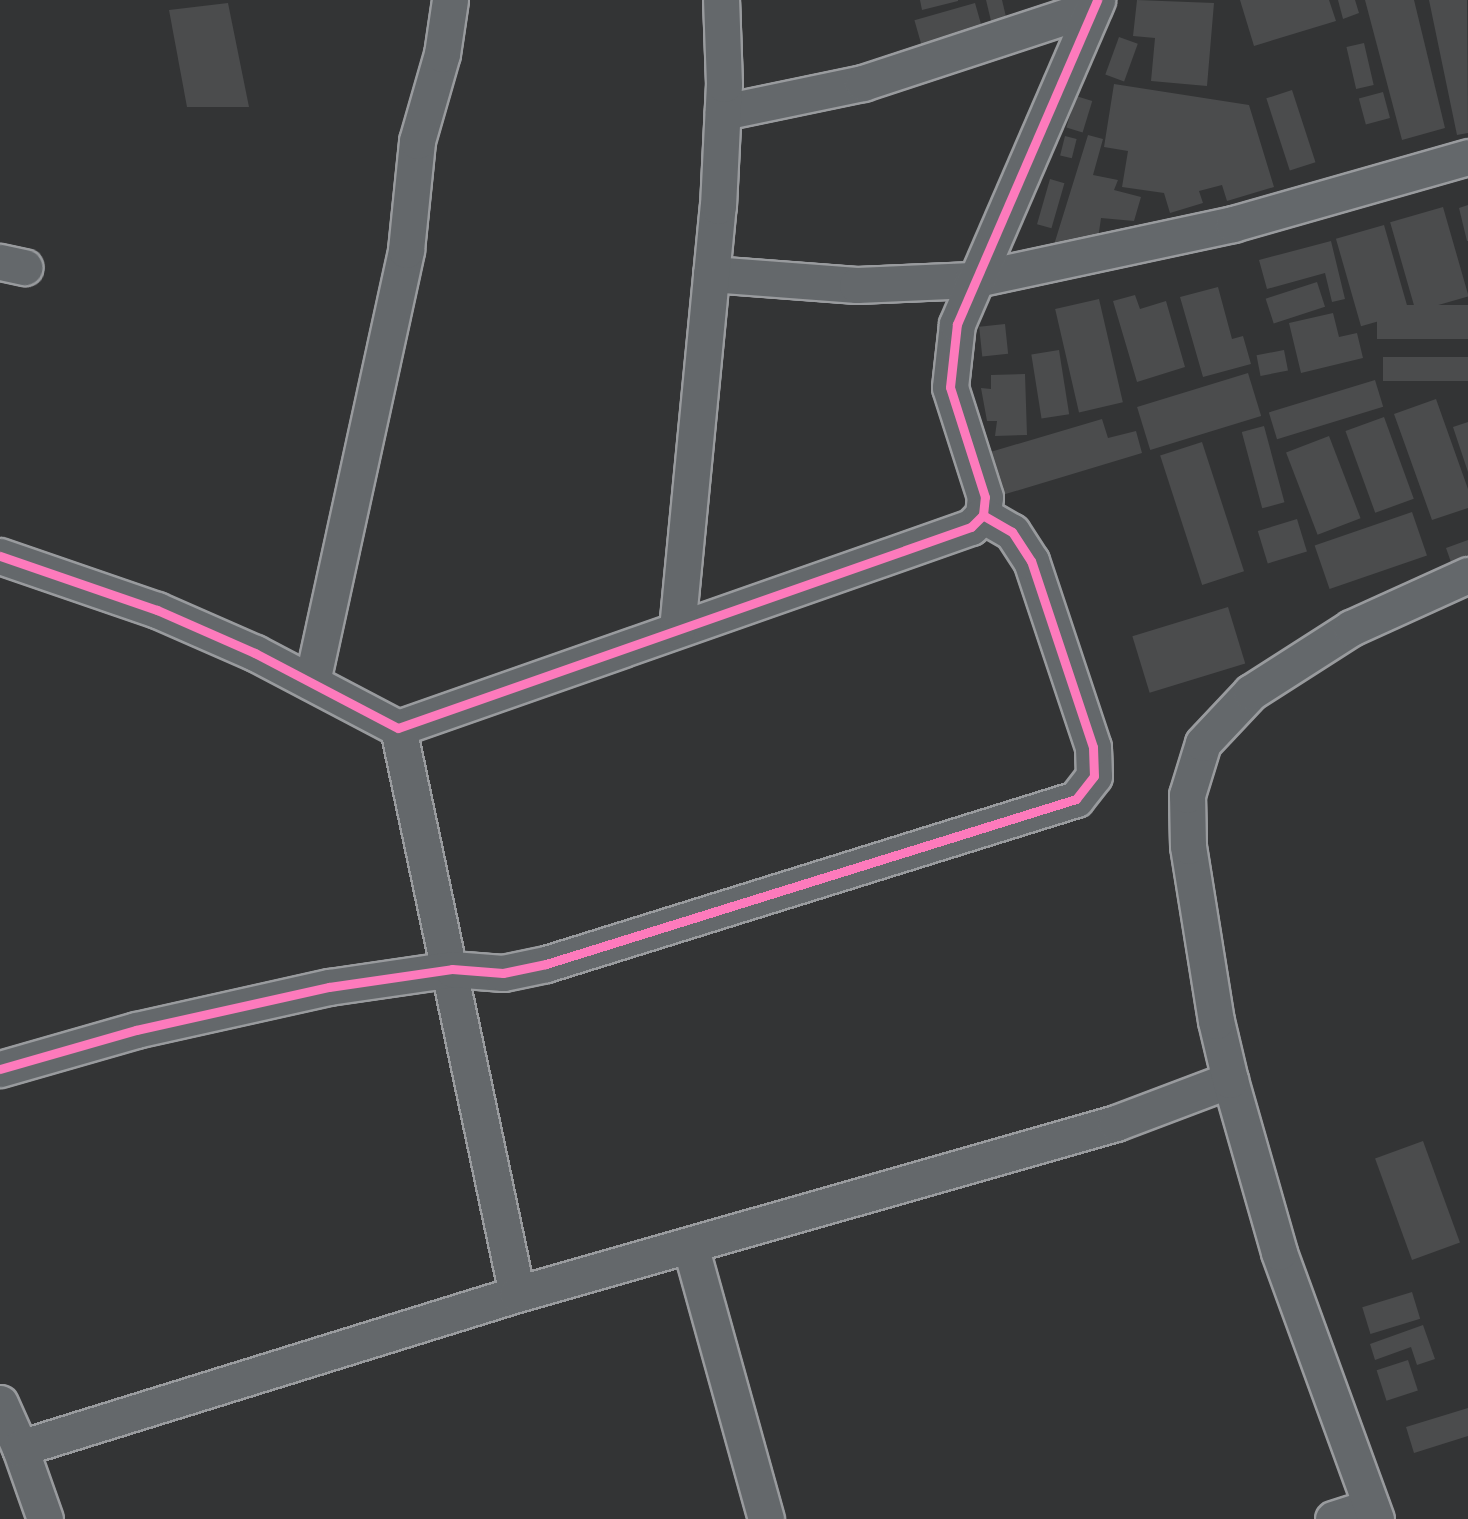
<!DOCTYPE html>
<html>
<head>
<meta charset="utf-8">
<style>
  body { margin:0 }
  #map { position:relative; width:1468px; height:1519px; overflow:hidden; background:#333435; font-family:"Gochi Hand",sans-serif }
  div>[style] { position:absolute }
  .building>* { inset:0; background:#4b4c4d; transform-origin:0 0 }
  .roads { filter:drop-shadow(2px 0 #999b9e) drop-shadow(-2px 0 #999b9e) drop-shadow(0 2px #999b9e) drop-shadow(0 -2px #999b9e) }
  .minor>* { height:35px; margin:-17.5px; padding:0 17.5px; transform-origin:17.5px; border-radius:17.5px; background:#64686b }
  .cycleway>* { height:9px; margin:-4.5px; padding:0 4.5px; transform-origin:4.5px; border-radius:4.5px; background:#fd7abc }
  span { translate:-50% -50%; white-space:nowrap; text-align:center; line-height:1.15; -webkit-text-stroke:5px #2a2d2e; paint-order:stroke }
</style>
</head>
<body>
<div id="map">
  <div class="building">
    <div style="clip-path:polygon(920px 0,958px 0,958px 1px,922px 10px)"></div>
    <div style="clip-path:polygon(986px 0,1002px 0,1007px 21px,992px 25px)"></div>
    <div style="clip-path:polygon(1137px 0,1214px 3px,1207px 86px,1151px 81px,1155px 38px,1133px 36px)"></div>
    <div style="clip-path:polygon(1240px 0,1329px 0,1336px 21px,1254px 46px)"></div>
    <div style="clip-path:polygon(1338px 0,1355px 0,1359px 13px,1343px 19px)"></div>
    <div style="clip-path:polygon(1365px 0,1414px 0,1445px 128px,1402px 140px)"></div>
    <div style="clip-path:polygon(1429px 0,1467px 0,1468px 133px,1457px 135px)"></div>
    <div style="clip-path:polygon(228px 3px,249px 107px,187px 107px,169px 10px)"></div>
    <div style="left:975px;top:3px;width:29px;height:63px;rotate:74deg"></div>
    <div style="left:1119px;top:37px;width:20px;height:40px;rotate:20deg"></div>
    <div style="left:1364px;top:43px;width:43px;height:18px;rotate:77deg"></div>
    <div style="left:1044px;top:74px;width:13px;height:58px;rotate:23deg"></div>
    <div style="clip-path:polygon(1114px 84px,1249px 105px,1274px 187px,1227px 201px,1222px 185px,1199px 191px,1203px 203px,1170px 213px,1164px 193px,1122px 187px,1128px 151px,1104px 147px)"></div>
    <div style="left:1292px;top:90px;width:76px;height:27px;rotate:72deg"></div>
    <div style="left:1383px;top:92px;width:27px;height:25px;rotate:75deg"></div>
    <div style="left:1076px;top:96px;width:17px;height:33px;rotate:17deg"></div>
    <div style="clip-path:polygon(1088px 135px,1103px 139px,1093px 175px,1118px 180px,1114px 190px,1141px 197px,1134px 221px,1101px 218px,1098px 239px,1053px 248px)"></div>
    <div style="left:1065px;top:136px;width:12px;height:20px;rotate:14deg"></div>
    <div style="left:1050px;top:179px;width:15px;height:47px;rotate:16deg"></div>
    <div style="clip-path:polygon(1468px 205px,1468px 241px,1467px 241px,1459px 208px)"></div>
    <div style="left:1443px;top:207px;width:93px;height:55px;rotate:74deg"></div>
    <div style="left:1384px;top:225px;width:91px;height:50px;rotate:74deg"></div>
    <div style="clip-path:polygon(1331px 241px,1345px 299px,1332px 302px,1325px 273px,1267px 289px,1259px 260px)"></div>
    <div style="left:1317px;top:282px;width:26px;height:54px;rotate:72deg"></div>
    <div style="clip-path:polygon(1218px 287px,1232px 339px,1243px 336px,1251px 364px,1203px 377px,1180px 297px)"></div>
    <div style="clip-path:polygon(1135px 295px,1140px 309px,1166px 301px,1185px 367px,1137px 382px,1113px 301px)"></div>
    <div style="left:1099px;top:299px;width:106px;height:45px;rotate:77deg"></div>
    <div style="left:1468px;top:305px;width:34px;height:91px;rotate:90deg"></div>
    <div style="clip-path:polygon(1333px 313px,1339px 337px,1357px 333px,1363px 358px,1301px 373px,1289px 323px)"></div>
    <div style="left:1005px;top:324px;width:30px;height:26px;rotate:84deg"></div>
    <div style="left:1059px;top:350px;width:65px;height:28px;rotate:81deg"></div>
    <div style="left:1284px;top:350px;width:21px;height:28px;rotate:79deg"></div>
    <div style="left:1468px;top:357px;width:24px;height:85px;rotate:90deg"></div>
    <div style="left:1248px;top:373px;width:45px;height:116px;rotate:73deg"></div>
    <div style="clip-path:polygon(1025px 374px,1027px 435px,995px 436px,997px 421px,987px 421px,981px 388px,991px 389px,991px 375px)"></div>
    <div style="left:1375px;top:380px;width:28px;height:111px;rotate:73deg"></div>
    <div style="clip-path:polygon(1436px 399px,1468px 489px,1468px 508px,1432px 520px,1394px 414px)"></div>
    <div style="left:1384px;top:417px;width:87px;height:41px;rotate:70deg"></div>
    <div style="clip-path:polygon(1102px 419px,1108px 438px,1136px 431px,1142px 453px,999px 496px,987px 453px)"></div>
    <div style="clip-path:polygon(1468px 422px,1468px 472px,1453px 427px)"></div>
    <div style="left:1264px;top:426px;width:79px;height:23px;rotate:75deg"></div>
    <div style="left:1329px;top:436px;width:88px;height:46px;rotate:69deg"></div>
    <div style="left:1202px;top:442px;width:136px;height:44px;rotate:72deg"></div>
    <div style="left:1412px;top:512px;width:46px;height:103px;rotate:71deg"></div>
    <div style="left:1297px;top:519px;width:34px;height:41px;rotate:73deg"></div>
    <div style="clip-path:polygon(1468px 540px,1468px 559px,1452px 565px,1446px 548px)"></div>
    <div style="left:1228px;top:607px;width:59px;height:100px;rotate:73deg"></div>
    <div style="left:1423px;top:1141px;width:108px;height:51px;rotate:70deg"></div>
    <div style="left:1412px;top:1292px;width:28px;height:52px;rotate:73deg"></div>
    <div style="clip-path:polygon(1423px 1325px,1435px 1359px,1417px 1365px,1411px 1347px,1375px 1360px,1370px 1344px)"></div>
    <div style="left:1408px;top:1360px;width:32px;height:33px;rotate:72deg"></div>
    <div style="clip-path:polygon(1468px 1408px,1468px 1436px,1414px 1453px,1406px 1427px)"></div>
  </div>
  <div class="roads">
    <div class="minor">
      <div style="left:723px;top:112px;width:143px;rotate:-11.7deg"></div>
      <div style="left:863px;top:83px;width:243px;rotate:-18.2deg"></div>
      <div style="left:0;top:262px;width:25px;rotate:12deg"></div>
      <div style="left:711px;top:274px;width:146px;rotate:4.3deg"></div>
      <div style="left:857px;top:285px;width:115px;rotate:-2.5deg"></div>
      <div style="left:972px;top:280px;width:267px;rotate:-12.1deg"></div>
      <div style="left:1233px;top:224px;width:244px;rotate:-15.9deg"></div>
      <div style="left:0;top:556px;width:166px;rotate:19deg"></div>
      <div style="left:157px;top:610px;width:107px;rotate:23.7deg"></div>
      <div style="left:255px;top:653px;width:161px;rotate:27.7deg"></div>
      <div style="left:398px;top:728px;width:607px;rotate:-19.33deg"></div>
      <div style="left:971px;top:527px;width:17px;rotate:-45deg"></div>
      <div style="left:983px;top:515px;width:18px;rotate:-84deg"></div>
      <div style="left:985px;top:497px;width:115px;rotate:-107.7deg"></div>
      <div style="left:950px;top:387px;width:63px;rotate:-83.7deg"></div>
      <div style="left:957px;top:324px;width:353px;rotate:-66.6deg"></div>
      <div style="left:677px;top:629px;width:425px;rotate:-84.5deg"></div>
      <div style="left:718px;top:206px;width:122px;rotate:-87.2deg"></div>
      <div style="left:724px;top:84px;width:84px;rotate:-92deg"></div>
      <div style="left:312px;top:682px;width:442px;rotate:-77.7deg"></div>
      <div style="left:406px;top:250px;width:110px;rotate:-84.2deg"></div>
      <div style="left:417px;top:141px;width:91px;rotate:-74deg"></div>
      <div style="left:442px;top:54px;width:55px;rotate:-81.6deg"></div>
      <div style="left:398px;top:728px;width:578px;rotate:78.13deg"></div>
      <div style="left:0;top:1069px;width:141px;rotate:-16deg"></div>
      <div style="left:136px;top:1030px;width:198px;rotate:-12.6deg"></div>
      <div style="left:329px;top:987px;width:124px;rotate:-8.3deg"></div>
      <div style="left:452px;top:969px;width:51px;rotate:4.5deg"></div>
      <div style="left:503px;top:973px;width:44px;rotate:-11.8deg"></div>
      <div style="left:546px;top:964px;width:555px;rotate:-17.29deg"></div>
      <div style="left:1076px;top:799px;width:29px;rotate:-52deg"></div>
      <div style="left:1094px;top:776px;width:29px;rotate:-92deg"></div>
      <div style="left:1093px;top:747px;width:196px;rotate:-108.4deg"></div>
      <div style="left:1031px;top:561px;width:35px;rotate:-123deg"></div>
      <div style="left:1012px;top:532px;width:34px;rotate:-150deg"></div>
      <div style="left:690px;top:1245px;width:284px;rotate:74.5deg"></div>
      <div style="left:0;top:1403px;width:49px;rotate:66deg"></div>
      <div style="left:45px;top:1519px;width:75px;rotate:-109.4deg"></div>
      <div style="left:20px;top:1448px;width:520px;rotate:-17.22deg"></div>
      <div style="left:517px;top:1294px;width:623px;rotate:-15.93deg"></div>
      <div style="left:1116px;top:1123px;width:122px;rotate:-20.7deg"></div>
      <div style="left:1333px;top:1519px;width:40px;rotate:-18deg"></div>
      <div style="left:1376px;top:1519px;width:284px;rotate:-110deg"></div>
      <div style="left:1279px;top:1252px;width:179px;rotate:-105.9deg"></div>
      <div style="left:1230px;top:1080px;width:61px;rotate:-103.3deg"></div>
      <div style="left:1216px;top:1021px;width:177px;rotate:-99.1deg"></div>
      <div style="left:1188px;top:846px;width:51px;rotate:-91.1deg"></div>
      <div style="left:1187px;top:795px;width:54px;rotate:-72.9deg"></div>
      <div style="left:1203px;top:743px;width:70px;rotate:-46.7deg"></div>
      <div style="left:1251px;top:692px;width:119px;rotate:-32.6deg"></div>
      <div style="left:1351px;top:628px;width:128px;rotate:-24.4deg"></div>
    </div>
  </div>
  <div class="cycleway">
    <div style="left:0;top:556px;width:166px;rotate:19deg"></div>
    <div style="left:157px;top:610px;width:107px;rotate:23.7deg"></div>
    <div style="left:255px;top:653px;width:161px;rotate:27.7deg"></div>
    <div style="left:398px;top:728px;width:607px;rotate:-19.33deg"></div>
    <div style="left:971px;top:527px;width:17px;rotate:-45deg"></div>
    <div style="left:983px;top:515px;width:18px;rotate:-84deg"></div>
    <div style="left:985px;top:497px;width:115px;rotate:-107.7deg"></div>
    <div style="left:950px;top:387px;width:63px;rotate:-83.7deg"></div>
    <div style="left:957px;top:324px;width:353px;rotate:-66.6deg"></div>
    <div style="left:0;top:1069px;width:141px;rotate:-16deg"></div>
    <div style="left:136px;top:1030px;width:198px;rotate:-12.6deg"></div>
    <div style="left:329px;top:987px;width:124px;rotate:-8.3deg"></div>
    <div style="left:452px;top:969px;width:51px;rotate:4.5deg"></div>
    <div style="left:503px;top:973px;width:44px;rotate:-11.8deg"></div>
    <div style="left:546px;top:964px;width:555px;rotate:-17.29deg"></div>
    <div style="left:1076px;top:799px;width:29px;rotate:-52deg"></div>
    <div style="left:1094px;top:776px;width:29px;rotate:-92deg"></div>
    <div style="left:1093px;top:747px;width:196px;rotate:-108.4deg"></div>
    <div style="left:1031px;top:561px;width:35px;rotate:-123deg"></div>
    <div style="left:1012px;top:532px;width:34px;rotate:-150deg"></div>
  </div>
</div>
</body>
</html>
